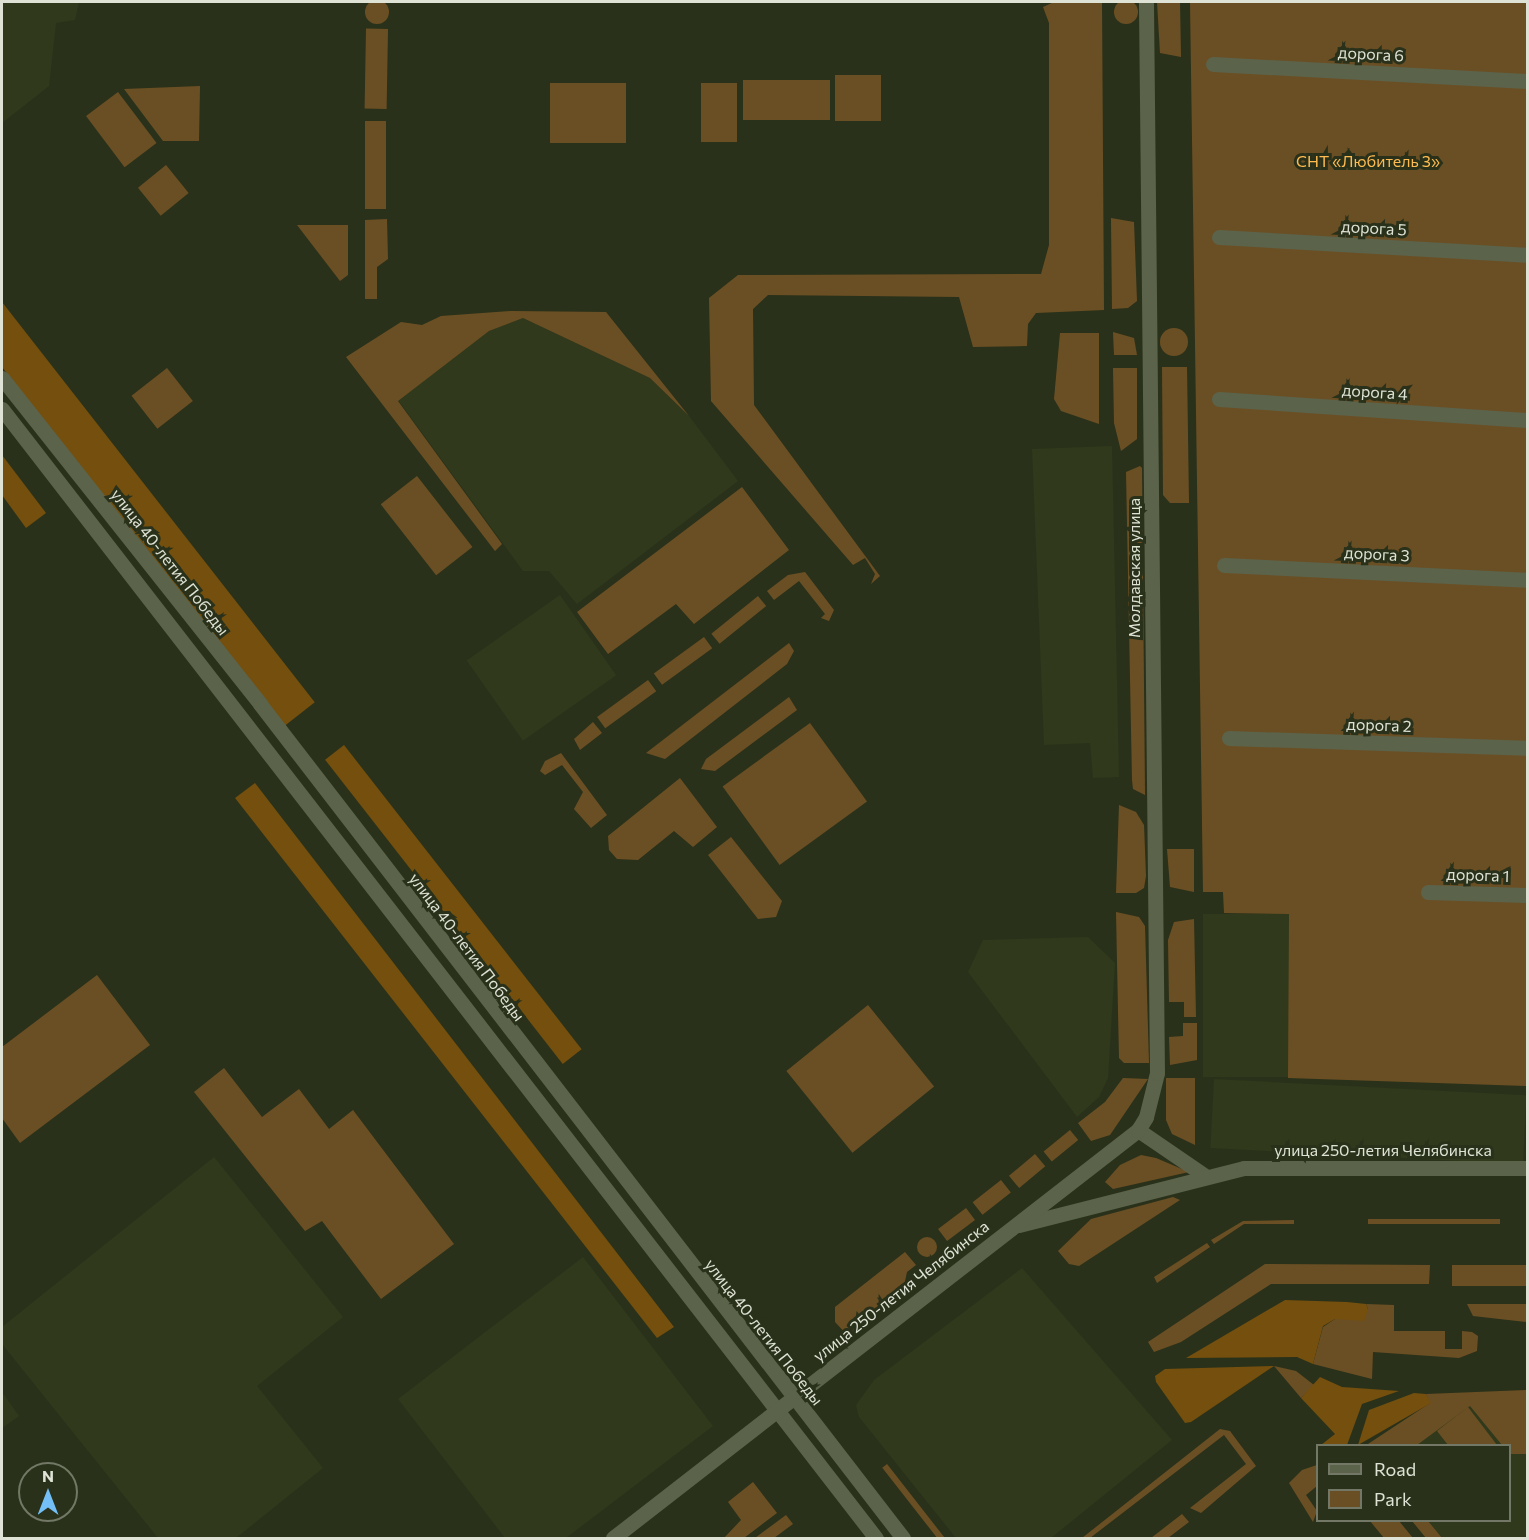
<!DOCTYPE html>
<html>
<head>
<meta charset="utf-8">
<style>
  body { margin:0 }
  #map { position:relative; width:1529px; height:1540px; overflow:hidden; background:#2a311a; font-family:Commissioner,sans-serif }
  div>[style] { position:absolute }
  .built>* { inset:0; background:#30391b; transform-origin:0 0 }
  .green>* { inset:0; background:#6b4f24; transform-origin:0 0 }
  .round { border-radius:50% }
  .forest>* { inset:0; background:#744f0d; transform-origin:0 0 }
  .minor>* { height:15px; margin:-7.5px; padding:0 7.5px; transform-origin:7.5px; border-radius:7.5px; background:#5b634b }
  span { translate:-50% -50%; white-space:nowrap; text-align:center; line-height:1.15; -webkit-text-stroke:6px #2a311a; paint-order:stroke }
  .street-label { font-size:16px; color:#dee3d5 }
  .park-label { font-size:16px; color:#febb50 }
  .frame { position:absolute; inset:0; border:3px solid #dee3d5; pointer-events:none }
  .legend { position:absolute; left:1316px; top:1444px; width:195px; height:78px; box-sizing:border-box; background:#2a311a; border:2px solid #727865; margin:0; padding:8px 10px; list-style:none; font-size:18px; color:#dee3d5 }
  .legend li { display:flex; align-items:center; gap:12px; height:30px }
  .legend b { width:30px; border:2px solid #727865 }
  .north { position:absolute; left:18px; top:1462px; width:60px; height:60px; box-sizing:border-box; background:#2a311a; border:2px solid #727865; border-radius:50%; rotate:0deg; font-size:16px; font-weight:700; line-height:24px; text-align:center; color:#dee3d5 }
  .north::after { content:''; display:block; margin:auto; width:21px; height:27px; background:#74c0f6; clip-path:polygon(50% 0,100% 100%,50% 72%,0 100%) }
</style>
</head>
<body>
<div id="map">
  <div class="built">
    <div style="clip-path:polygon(2px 2px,79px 2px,75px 20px,56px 23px,49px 86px,2px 123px)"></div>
    <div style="clip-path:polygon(523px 318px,650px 378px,689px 416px,738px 481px,577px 604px,549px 571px,523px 571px,398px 400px,489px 331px)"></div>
    <div style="clip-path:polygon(1112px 446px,1119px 777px,1093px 778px,1090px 743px,1044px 745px,1032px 449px)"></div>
    <div style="left:560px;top:595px;width:98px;height:114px;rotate:55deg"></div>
    <div style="left:1203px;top:914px;width:86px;height:163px"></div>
    <div style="clip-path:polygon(1088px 937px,1115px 963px,1108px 1078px,1099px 1097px,1077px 1117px,968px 972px,983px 940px)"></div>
    <div style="left:1214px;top:1079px;width:313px;height:69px;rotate:3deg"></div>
    <div style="clip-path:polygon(214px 1157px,343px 1317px,257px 1386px,323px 1468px,236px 1538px,158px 1538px,2px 1344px,2px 1327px)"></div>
    <div style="clip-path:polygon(583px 1257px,713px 1426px,566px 1538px,505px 1538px,398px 1399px)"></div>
    <div style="clip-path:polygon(1022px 1268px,1172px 1440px,1051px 1538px,956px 1538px,859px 1417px,856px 1405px,874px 1380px)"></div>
    <div style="clip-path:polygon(2px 1392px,19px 1416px,2px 1428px)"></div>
    <div style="clip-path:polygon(1527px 1399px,1527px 1538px,1426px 1538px,1412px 1521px,1510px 1520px,1510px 1446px,1365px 1446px,1431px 1403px)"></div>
  </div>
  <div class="green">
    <div class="round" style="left:1114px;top:0;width:24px;height:24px"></div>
    <div class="round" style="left:365px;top:0;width:24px;height:24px"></div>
    <div style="clip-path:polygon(1054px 2px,1102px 2px,1104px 310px,1036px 313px,1028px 324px,1027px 346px,973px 347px,959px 297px,768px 295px,753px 309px,754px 405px,880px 576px,871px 584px,875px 574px,865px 558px,853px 565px,711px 401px,709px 298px,738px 275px,1041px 274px,1049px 245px,1049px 23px,1043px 7px)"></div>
    <div style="clip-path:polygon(1157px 2px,1180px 2px,1181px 57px,1160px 53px)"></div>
    <div style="clip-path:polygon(1190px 2px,1527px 2px,1527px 1086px,1288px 1078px,1289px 914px,1224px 913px,1223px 892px,1203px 892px)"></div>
    <div style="left:388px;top:29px;width:80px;height:22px;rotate:91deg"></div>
    <div style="left:835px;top:75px;width:46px;height:46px"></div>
    <div style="left:743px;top:80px;width:87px;height:40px"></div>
    <div style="left:550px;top:83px;width:76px;height:60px"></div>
    <div style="left:701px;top:83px;width:36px;height:59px"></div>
    <div style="clip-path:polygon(200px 86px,199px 141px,163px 141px,124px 89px)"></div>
    <div style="left:118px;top:92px;width:64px;height:40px;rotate:53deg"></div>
    <div style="left:365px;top:121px;width:21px;height:88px"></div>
    <div style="left:166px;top:165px;width:36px;height:36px;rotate:51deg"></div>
    <div style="clip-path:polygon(1111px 218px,1134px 222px,1137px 301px,1128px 308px,1112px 309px)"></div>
    <div style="clip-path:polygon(387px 219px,388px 259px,377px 267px,377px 299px,365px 299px,365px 220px)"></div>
    <div style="clip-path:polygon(297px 225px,348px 225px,348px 275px,340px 281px)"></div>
    <div style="clip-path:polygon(511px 311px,606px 312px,689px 416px,650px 378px,523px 318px,489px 331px,398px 401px,502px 544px,495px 551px,346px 357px,401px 322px,422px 325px,441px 316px)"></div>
    <div class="round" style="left:1160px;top:328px;width:28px;height:28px"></div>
    <div style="clip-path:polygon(1113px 332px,1134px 338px,1137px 355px,1114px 355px)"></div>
    <div style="clip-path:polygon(1060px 333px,1099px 333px,1099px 424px,1061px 411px,1054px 399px)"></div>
    <div style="clip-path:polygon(1162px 367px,1187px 367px,1189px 503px,1170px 503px,1163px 495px)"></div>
    <div style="left:167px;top:368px;width:42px;height:45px;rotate:52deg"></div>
    <div style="clip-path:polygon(1113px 368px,1137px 368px,1137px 439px,1121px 451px,1114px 423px)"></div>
    <div style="clip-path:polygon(1140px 466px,1142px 468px,1145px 795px,1133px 789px,1132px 780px,1126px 472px)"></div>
    <div style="left:417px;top:476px;width:90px;height:46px;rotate:52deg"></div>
    <div style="clip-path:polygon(742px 487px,789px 550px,694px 624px,676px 604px,608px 654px,577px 612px)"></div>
    <div style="clip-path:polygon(805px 572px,834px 610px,829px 621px,821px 618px,825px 614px,799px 581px,774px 600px,767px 591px,788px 575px)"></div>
    <div style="left:758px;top:596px;width:13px;height:60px;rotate:51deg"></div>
    <div style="left:704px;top:637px;width:14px;height:62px;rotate:54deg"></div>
    <div style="clip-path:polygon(789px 643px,794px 651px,787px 664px,665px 759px,646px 753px)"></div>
    <div style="left:648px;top:680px;width:14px;height:63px;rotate:54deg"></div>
    <div style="clip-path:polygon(789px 697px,797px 710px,715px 771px,701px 769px,706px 759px)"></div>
    <div style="clip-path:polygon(593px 722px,602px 733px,580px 750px,574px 739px)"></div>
    <div style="left:810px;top:723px;width:97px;height:108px;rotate:54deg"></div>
    <div style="clip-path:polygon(561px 753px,607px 815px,591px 828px,574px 809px,583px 792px,562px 765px,545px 775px,540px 771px,545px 761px)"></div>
    <div style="clip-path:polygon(680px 778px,717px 827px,693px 847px,674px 831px,638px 860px,617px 859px,609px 850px,608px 836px)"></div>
    <div style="clip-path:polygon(1119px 805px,1136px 812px,1144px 825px,1146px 876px,1144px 888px,1136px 893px,1116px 893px)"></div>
    <div style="clip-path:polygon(731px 837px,782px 901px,776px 917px,758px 919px,708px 855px)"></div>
    <div style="clip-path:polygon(1167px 849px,1194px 849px,1194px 892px,1170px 887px)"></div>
    <div style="clip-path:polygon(1116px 912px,1139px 917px,1145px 926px,1149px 1063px,1124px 1063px,1119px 1058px)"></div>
    <div style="clip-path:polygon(1194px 919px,1196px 1017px,1184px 1017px,1184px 1002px,1169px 1002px,1168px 940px,1174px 922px)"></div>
    <div style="clip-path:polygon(97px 975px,150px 1045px,20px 1143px,2px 1118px,2px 1047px)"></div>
    <div style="left:868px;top:1005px;width:105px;height:105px;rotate:51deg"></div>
    <div style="clip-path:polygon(1183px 1023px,1197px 1023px,1197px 1060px,1170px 1065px,1169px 1037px,1183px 1036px)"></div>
    <div style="clip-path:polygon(224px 1068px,262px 1117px,299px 1089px,329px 1129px,353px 1110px,454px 1244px,381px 1299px,322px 1221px,305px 1231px,194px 1092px)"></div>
    <div style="clip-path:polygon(1123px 1078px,1148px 1079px,1110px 1135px,1091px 1141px,1078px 1123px,1105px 1102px)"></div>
    <div style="clip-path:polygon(1166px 1078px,1195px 1078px,1195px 1145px,1172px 1134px,1166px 1120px)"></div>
    <div style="left:1070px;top:1130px;width:13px;height:34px;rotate:51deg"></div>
    <div style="left:1035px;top:1154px;width:16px;height:34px;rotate:50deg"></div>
    <div style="clip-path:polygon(1141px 1155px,1156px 1158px,1189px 1172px,1113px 1189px,1105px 1182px,1120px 1165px)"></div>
    <div style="left:1001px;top:1180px;width:16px;height:36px;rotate:52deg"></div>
    <div style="clip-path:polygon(1173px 1197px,1180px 1200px,1079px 1266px,1069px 1264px,1058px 1251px,1091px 1219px)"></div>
    <div style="left:966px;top:1208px;width:15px;height:35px;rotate:53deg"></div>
    <div style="left:1368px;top:1219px;width:132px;height:5px"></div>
    <div style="clip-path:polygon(1294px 1220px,1294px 1224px,1244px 1224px,1214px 1244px,1211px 1240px,1243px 1221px)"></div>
    <div class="round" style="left:917px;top:1237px;width:20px;height:20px"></div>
    <div style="clip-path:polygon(1207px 1243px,1210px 1247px,1157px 1283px,1154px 1277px)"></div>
    <div style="clip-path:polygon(905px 1252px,916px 1265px,907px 1272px,902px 1295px,849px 1337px,835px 1322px,835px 1307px)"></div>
    <div style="clip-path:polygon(1265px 1264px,1430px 1265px,1429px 1284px,1271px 1284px,1181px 1342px,1154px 1352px,1148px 1342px)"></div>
    <div style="left:1452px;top:1265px;width:75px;height:21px"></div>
    <div style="clip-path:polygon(1366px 1304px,1394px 1305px,1394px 1331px,1445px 1331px,1445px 1349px,1462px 1349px,1462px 1331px,1472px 1332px,1478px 1336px,1477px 1351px,1459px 1358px,1373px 1352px,1372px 1379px,1313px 1364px,1323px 1327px,1335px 1319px,1354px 1318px,1368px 1309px)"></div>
    <div style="clip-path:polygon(1467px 1304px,1527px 1304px,1527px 1322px,1473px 1316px)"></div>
    <div style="clip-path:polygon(1274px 1366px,1296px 1371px,1314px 1385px,1301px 1398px)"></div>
    <div style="clip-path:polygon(1527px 1390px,1527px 1454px,1510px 1454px,1510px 1446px,1502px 1445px,1470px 1406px,1417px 1445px,1365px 1446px,1430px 1403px,1426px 1394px)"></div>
    <div style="clip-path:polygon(1468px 1407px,1497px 1445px,1448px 1445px,1437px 1431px)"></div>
    <div style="clip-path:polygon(1220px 1429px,1230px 1431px,1256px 1466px,1201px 1513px,1190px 1508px,1246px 1464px,1224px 1435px,1090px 1538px,1082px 1538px)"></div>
    <div style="left:887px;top:1464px;width:94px;height:6px;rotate:52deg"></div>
    <div style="clip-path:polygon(1317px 1465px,1317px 1486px,1306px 1495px,1317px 1511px,1313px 1522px,1289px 1483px,1302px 1470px)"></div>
    <div style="clip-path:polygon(753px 1482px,777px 1513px,744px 1538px,724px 1538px,741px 1520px,728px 1502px)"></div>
    <div style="clip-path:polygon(1182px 1514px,1189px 1522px,1168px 1538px,1151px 1538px)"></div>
    <div style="clip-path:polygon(786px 1515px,793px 1524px,774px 1538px,755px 1538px)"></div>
    <div style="clip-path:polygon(1370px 1521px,1399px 1521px,1413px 1538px,1384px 1538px)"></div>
    <div style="clip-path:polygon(1412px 1521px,1428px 1521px,1442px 1538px,1426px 1538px)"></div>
  </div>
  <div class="forest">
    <div style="left:2px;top:302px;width:508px;height:40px;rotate:52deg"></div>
    <div style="clip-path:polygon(2px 455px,46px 513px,26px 528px,2px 495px)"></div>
    <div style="left:344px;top:745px;width:386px;height:24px;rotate:52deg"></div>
    <div style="clip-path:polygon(255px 783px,674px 1327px,657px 1338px,235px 798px)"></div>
    <div style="clip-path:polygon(1285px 1300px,1347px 1302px,1366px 1304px,1368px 1309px,1364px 1321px,1335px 1319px,1323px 1326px,1313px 1364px,1297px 1357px,1186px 1358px)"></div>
    <div style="clip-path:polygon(1274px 1366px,1191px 1422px,1185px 1423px,1156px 1382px,1155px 1376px,1165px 1369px)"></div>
    <div style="clip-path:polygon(1320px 1377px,1342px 1387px,1399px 1391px,1362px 1404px,1347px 1445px,1321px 1445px,1335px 1434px,1301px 1398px)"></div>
    <div style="clip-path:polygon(1414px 1393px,1426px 1394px,1431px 1403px,1358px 1445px,1369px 1410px)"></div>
  </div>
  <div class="minor">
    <div style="left:1213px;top:64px;width:315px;rotate:3.1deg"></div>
    <div style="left:1219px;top:237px;width:310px;rotate:3.3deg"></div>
    <div style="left:2px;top:378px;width:416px;rotate:51.6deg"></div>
    <div style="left:260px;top:704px;width:1053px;rotate:52.37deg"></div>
    <div style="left:1219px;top:399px;width:310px;rotate:3.9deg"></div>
    <div style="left:2px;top:409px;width:1428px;rotate:52.26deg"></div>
    <div style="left:1224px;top:565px;width:304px;rotate:2.8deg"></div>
    <div style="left:1229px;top:738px;width:299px;rotate:1.9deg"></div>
    <div style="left:1428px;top:892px;width:100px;rotate:1.7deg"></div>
    <div style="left:1138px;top:1130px;width:80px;rotate:34.3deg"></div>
    <div style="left:1019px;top:1225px;width:232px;rotate:-14.2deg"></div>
    <div style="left:1244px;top:1168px;width:284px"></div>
    <div style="left:613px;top:1538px;width:665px;rotate:-37.85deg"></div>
    <div style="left:1138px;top:1130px;width:15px;rotate:-58deg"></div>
    <div style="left:1146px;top:1117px;width:45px;rotate:-76deg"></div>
    <div style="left:1157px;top:1073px;width:1071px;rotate:-90.59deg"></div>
  </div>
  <div class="street-label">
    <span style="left:1371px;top:54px;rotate:3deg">дорога 6</span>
    <span style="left:1374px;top:228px;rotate:3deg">дорога 5</span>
    <span style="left:1375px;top:392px;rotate:4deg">дорога 4</span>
    <span style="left:1377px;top:554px;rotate:3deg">дорога 3</span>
    <span style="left:170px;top:562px;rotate:52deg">улица 40-летия Победы</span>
    <span style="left:1134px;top:568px;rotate:-90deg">Молдавская улица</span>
    <span style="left:1379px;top:725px;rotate:2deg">дорога 2</span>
    <span style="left:1478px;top:875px;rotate:2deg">дорога 1</span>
    <span style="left:467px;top:947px;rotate:53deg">улица 40-летия Победы</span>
    <span style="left:1383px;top:1150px">улица 250-летия Челябинска</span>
    <span style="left:901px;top:1291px;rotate:-38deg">улица 250-летия Челябинска</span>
    <span style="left:764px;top:1332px;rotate:52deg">улица 40-летия Победы</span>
  </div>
  <div class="park-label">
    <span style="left:1368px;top:161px">СНТ «Любитель 3»</span>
  </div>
  <div class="frame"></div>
  <ul class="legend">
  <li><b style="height:8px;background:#5b634b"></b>Road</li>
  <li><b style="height:16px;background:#6b4f24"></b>Park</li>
  </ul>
  <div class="north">N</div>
</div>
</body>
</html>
